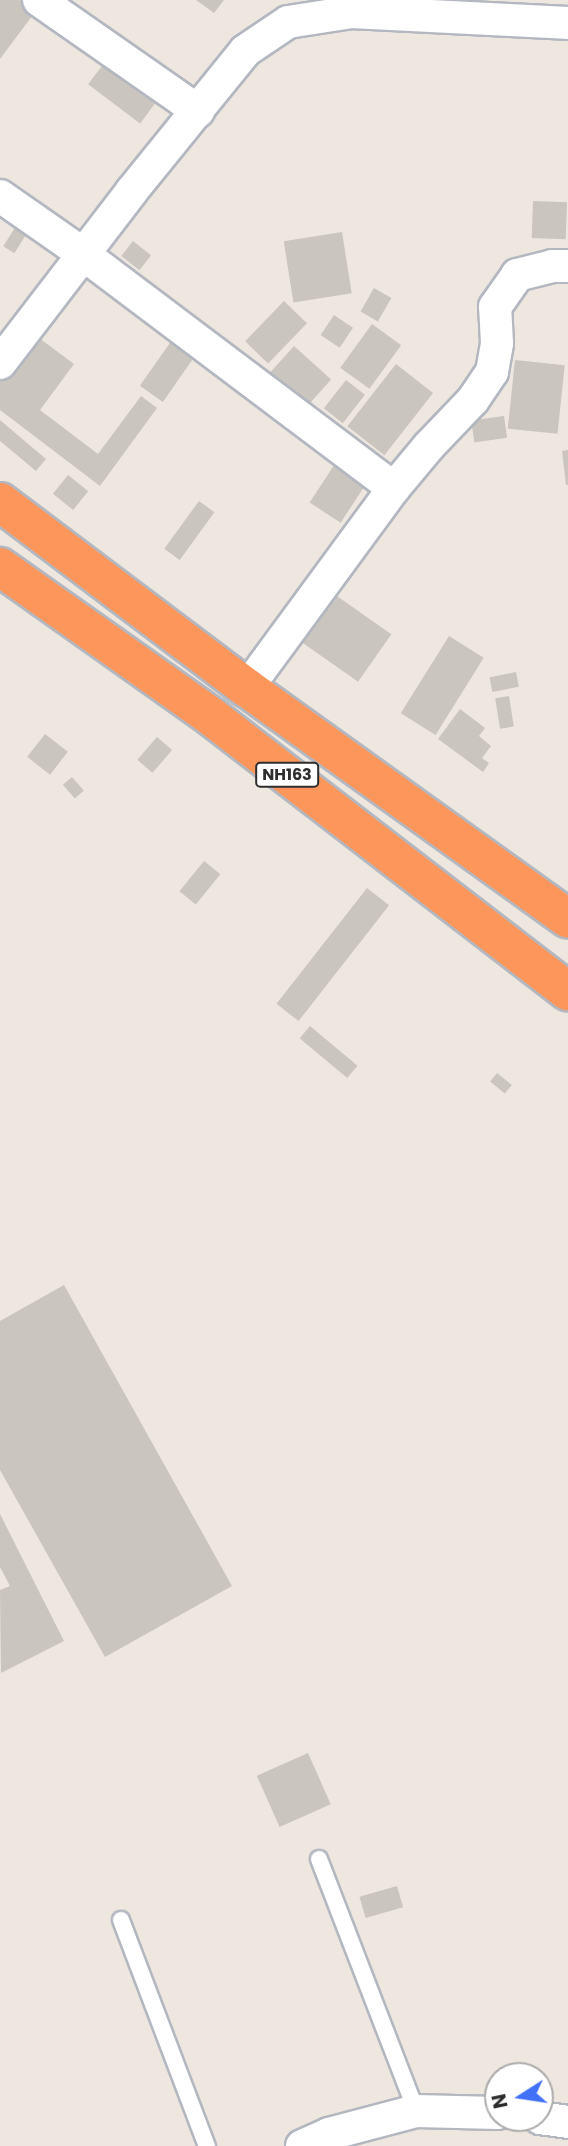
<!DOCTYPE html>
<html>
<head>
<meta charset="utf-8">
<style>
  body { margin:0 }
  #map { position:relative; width:568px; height:2146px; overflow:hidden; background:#eee7e0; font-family:Poppins,sans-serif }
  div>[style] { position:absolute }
  .building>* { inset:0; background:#cac5be; transform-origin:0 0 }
  .roads { filter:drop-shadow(2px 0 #b3b7c0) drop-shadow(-2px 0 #b3b7c0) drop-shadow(0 2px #b3b7c0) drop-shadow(0 -2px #b3b7c0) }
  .lane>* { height:16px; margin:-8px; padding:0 8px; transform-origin:8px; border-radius:8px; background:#fff }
  .street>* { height:32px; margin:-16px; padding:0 16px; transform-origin:16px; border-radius:16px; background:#fff }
  .highway>* { height:38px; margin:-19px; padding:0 19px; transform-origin:19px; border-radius:19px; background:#fd965b }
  span { translate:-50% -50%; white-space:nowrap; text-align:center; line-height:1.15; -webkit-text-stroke:6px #fff; paint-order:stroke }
  .shield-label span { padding:2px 5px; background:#fff; border:2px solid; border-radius:5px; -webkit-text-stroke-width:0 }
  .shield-label { font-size:16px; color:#2d2d2d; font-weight:700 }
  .north { position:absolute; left:484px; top:2062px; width:70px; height:70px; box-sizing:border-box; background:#fff; border:2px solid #ababab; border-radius:50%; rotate:258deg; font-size:19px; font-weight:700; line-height:28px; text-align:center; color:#2d2d2d }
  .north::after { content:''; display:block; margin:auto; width:24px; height:32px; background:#4271f9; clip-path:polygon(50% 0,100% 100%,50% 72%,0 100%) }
</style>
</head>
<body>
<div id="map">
  <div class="building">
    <div style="clip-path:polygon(0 0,20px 0,35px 12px,0 59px)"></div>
    <div style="clip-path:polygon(196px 0,224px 0,214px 13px)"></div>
    <div style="left:108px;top:58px;width:65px;height:33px;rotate:37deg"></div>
    <div style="left:533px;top:201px;width:34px;height:37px;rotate:2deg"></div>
    <div style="left:16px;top:226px;width:13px;height:24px;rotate:32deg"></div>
    <div style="left:342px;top:232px;width:62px;height:59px;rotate:81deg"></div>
    <div style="left:133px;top:241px;width:23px;height:19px;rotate:38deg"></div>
    <div style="left:374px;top:288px;width:20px;height:27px;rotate:30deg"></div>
    <div style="left:284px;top:301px;width:32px;height:56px;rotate:44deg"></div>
    <div style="left:334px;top:315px;width:23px;height:24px;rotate:34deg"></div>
    <div style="left:372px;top:324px;width:36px;height:54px;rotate:36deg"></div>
    <div style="clip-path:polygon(35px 335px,74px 364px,40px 410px,98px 454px,141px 396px,157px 408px,100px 486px,0 410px,0 382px)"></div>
    <div style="left:172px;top:340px;width:28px;height:56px;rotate:35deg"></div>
    <div style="left:294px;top:346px;width:50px;height:37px;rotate:42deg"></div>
    <div style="left:515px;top:360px;width:50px;height:69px;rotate:6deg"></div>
    <div style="left:396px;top:364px;width:47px;height:79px;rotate:38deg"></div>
    <div style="left:346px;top:380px;width:24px;height:36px;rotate:38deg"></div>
    <div style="left:504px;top:416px;width:22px;height:33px;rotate:82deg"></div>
    <div style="clip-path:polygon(0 420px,46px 459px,36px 471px,0 441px)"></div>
    <div style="clip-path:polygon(568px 450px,568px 485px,566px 485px,562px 451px)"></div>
    <div style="left:338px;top:459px;width:37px;height:52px;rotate:33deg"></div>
    <div style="left:68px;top:475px;width:26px;height:24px;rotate:39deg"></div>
    <div style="left:199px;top:501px;width:19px;height:59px;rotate:36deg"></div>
    <div style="left:334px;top:594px;width:70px;height:58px;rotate:35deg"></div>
    <div style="left:449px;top:636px;width:41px;height:91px;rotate:32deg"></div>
    <div style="left:516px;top:672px;width:15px;height:27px;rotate:79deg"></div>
    <div style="left:509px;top:696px;width:31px;height:14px;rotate:81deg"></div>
    <div style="clip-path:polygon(460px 709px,485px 728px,479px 736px,491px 746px,482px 758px,489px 763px,483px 772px,438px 739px)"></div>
    <div style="left:45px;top:734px;width:29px;height:29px;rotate:38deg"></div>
    <div style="left:157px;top:737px;width:20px;height:30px;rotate:41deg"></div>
    <div style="left:72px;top:777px;width:18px;height:12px;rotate:49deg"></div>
    <div style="left:204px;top:861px;width:21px;height:39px;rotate:39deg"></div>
    <div style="left:367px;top:888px;width:28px;height:147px;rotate:38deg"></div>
    <div style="left:310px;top:1026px;width:62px;height:16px;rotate:40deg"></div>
    <div style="left:497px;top:1073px;width:19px;height:11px;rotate:39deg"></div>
    <div style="clip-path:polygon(64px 1285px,232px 1586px,105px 1657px,0 1470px,0 1321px)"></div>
    <div style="clip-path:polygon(0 1514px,64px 1641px,1px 1673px,0 1590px,10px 1586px,0 1567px)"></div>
    <div style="left:308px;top:1753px;width:56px;height:56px;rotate:66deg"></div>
    <div style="left:397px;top:1886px;width:22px;height:39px;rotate:74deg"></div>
  </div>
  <div class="roads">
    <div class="lane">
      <div style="left:319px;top:1859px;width:270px;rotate:68.9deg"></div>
      <div style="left:121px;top:1920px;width:242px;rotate:69.2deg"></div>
    </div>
    <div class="street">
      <div style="left:39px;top:0;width:194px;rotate:34.9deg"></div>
      <div style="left:0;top:196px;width:101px;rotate:34.9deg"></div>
      <div style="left:83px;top:254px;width:389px;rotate:37deg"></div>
      <div style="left:0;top:363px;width:215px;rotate:-52.5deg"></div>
      <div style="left:131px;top:192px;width:181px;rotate:-51deg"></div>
      <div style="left:245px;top:51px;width:52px;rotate:-34deg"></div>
      <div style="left:288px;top:22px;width:65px;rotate:-8.9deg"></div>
      <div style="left:352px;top:12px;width:216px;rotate:2.9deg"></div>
      <div style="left:247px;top:688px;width:248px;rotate:-53.7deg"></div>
      <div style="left:394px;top:488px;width:55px;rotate:-50.2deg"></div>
      <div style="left:429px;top:446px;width:64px;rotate:-46.3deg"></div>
      <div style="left:473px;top:400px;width:34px;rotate:-56deg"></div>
      <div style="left:492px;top:372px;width:29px;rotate:-80deg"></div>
      <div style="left:497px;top:343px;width:36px;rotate:-93deg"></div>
      <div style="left:495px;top:307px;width:39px;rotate:-55deg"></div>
      <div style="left:517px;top:275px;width:36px;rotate:-14deg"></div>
      <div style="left:552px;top:266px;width:16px"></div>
      <div style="left:540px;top:2118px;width:28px;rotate:8deg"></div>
      <div style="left:302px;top:2146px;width:30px;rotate:-24deg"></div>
      <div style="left:329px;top:2134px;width:90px;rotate:-14.8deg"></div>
      <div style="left:416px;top:2111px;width:82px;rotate:1.4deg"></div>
    </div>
    <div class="highway">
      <div style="left:0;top:502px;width:309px;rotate:37deg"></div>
      <div style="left:247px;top:688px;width:395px;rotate:35.7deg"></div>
      <div style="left:0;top:567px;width:261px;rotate:35.3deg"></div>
      <div style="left:213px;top:718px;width:448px;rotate:37.6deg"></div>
    </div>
  </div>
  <div class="shield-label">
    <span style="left:287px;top:775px">NH163</span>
  </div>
  <div class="north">N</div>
</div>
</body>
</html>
